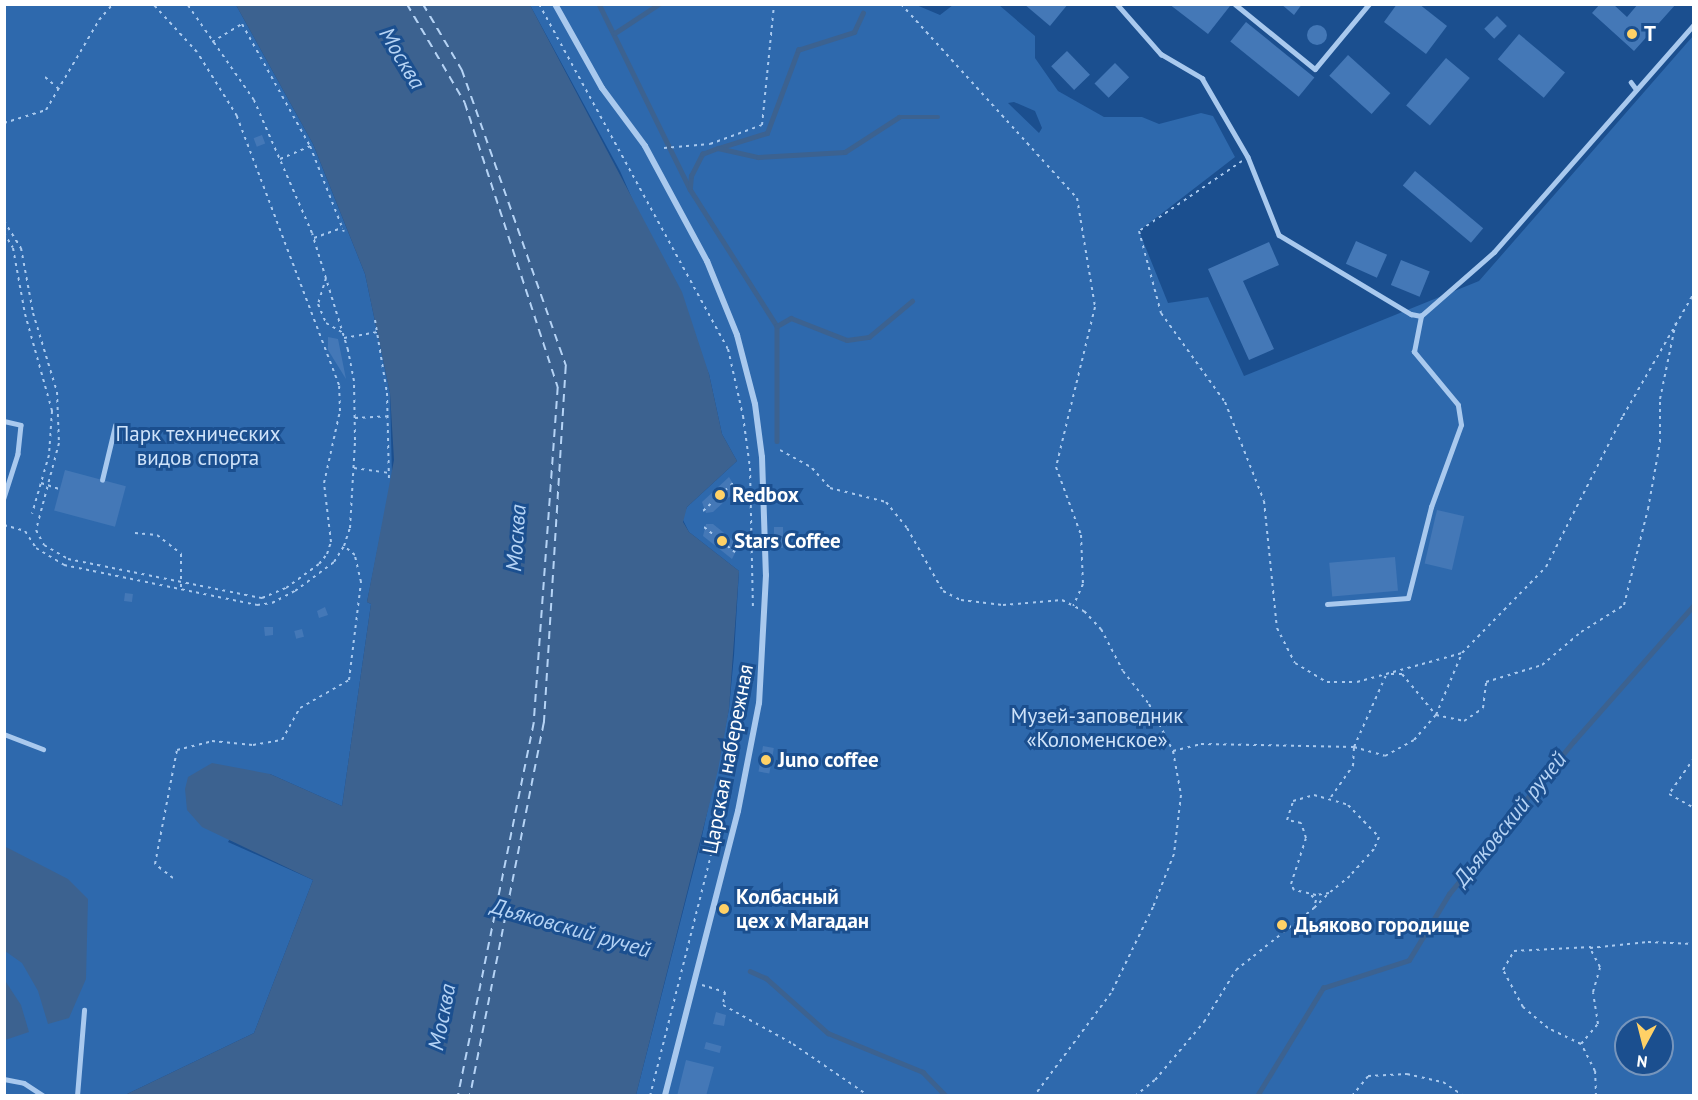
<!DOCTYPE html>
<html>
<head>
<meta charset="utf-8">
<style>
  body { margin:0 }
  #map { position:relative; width:1698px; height:1100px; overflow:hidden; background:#1b4f8f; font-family:"PT Sans",sans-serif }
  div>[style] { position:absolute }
  .green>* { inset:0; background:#2e69ad }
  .water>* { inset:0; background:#3c6290 }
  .stream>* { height:4.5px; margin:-2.25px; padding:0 2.25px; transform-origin:2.25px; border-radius:2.25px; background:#3c6290 }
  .ferry>* { height:1.5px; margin-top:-0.75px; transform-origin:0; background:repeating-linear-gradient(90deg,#b5d3f5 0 8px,transparent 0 14px) }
  .building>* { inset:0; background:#4478b7; transform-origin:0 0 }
  .round { border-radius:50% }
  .path>* { height:2px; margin-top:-1px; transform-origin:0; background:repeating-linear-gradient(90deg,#a9c9ee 0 3px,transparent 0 7.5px) }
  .lane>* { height:4.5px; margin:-2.25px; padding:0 2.25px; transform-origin:2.25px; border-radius:2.25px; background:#a9c9ee }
  .street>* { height:6px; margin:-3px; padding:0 3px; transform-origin:3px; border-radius:3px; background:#a9c9ee }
  .dots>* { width:16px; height:16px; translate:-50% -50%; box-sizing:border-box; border:3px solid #1b4f8f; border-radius:50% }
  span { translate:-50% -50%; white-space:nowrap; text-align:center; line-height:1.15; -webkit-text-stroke:6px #1b4f8f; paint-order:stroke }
  .poi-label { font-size:21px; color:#fff; font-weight:700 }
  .left { translate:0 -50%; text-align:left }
  .park-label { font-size:21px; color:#cfe3fa }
  .street-label { font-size:21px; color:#fff }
  .water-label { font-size:22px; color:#b5d3f5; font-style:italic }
  .frame { position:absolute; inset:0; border:6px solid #fff; pointer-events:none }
  .north { position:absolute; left:1614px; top:1016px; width:60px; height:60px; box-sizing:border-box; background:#1b4f8f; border:2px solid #7695bc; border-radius:50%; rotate:187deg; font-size:16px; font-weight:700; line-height:24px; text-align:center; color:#fff }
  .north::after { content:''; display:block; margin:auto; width:21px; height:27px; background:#ffd166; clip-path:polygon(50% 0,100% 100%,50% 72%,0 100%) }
</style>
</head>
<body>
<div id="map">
  <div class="green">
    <div style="clip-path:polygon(evenodd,914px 4px,940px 15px,953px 5px,999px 5px,1035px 36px,1035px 58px,1058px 91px,1104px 117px,1142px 117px,1159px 124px,1201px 113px,1213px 116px,1235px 157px,1139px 231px,1168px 303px,1208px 297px,1244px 376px,1479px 281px,1693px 36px,1693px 1095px,636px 1095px,701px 841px,729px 709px,734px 655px,739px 571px,689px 532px,682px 518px,687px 507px,737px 461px,722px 434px,709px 374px,620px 171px,530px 5px,914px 4px,1014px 102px,1035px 111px,1042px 128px,1039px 133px,1008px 103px,1014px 102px,914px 4px,1626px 1028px,1662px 1028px,1662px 1064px,1626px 1064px,1626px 1028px)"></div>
    <div style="clip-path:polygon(5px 5px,236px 5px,313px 144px,365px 274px,390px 393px,392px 477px,367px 602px,371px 604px,342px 806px,270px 774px,228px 842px,313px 880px,254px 1033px,125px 1095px,5px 1096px)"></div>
  </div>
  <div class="water">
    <div style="clip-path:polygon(236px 5px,530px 5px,682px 292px,709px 374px,722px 434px,737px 461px,687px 507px,683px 522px,689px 532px,739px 571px,729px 709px,718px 770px,636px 1095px,125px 1095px,254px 1033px,313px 880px,202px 827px,187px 810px,185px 789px,188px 777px,212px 763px,270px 774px,342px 806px,371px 604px,367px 602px,394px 460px,390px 393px,365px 274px,313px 144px)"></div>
    <div style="clip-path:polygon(4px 846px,68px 879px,88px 899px,86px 979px,69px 1018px,48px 1024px,38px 991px,22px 963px,5px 951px)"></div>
    <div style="clip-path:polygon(4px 979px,21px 1005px,29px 1032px,5px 1040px)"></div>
  </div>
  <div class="stream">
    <div style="left:599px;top:4px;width:206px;rotate:63.8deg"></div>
    <div style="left:690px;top:189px;width:162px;rotate:57.6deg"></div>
    <div style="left:777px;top:326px;width:115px;rotate:90deg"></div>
    <div style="left:615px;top:33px;width:53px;rotate:-33.4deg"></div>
    <div style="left:719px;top:148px;width:50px;rotate:-17.4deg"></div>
    <div style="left:767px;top:133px;width:89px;rotate:-69.5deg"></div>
    <div style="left:798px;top:50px;width:59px;rotate:-17.8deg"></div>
    <div style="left:854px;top:32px;width:21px;rotate:-65deg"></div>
    <div style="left:690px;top:187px;width:11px;rotate:-85deg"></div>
    <div style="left:691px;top:176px;width:25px;rotate:-63deg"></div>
    <div style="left:702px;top:154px;width:17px;rotate:-21deg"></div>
    <div style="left:718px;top:148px;width:41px;rotate:12.7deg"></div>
    <div style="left:758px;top:157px;width:87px;rotate:-3.3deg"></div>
    <div style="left:845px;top:152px;width:64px;rotate:-32.9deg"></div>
    <div style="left:899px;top:117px;width:39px"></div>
    <div style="left:777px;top:326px;width:16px;rotate:-30deg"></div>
    <div style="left:791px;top:318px;width:60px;rotate:21.4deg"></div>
    <div style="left:847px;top:340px;width:22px;rotate:-8deg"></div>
    <div style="left:869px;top:337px;width:56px;rotate:-39.9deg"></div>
    <div style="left:750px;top:971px;width:17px;rotate:24deg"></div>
    <div style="left:766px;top:978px;width:83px;rotate:41.6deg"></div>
    <div style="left:828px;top:1033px;width:103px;rotate:22.3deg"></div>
    <div style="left:923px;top:1072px;width:33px;rotate:46deg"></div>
    <div style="left:1257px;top:1096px;width:127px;rotate:-58.6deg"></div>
    <div style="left:1323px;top:988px;width:90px;rotate:-18deg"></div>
    <div style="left:1409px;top:960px;width:77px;rotate:-58.8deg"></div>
    <div style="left:1449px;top:894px;width:198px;rotate:-50.8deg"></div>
    <div style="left:1574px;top:741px;width:181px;rotate:-48.6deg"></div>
  </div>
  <div class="ferry">
    <div style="left:407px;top:4px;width:115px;rotate:59.6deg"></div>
    <div style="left:465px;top:103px;width:299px;rotate:71.9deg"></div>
    <div style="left:558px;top:387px;width:337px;rotate:94.1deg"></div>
    <div style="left:534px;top:723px;width:381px;rotate:101.5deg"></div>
    <div style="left:423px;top:4px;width:77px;rotate:59.4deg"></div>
    <div style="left:462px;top:70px;width:314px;rotate:70.6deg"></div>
    <div style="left:566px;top:366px;width:358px;rotate:93.5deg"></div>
    <div style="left:544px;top:723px;width:380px;rotate:101.2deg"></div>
  </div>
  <div class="building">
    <div style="clip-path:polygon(1024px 4px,1068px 4px,1050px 26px)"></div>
    <div style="clip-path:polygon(1169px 4px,1227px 4px,1230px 6px,1208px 34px)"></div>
    <div style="clip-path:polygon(1281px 4px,1302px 4px,1294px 15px)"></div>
    <div style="clip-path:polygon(1397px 4px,1419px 4px,1447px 26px,1426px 54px,1384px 22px)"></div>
    <div style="clip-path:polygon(1600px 4px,1613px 4px,1627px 17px,1638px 4px,1676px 4px,1634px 51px,1592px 13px)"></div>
    <div style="left:1497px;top:16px;width:14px;height:18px;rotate:45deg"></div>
    <div style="left:1246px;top:22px;width:88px;height:25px;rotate:39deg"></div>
    <div class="round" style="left:1307px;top:25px;width:20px;height:20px"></div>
    <div style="left:1519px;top:34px;width:60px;height:33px;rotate:40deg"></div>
    <div style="left:1067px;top:51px;width:33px;height:22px;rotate:46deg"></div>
    <div style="left:1348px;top:55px;width:57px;height:28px;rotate:42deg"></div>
    <div style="left:1446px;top:58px;width:31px;height:62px;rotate:40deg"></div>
    <div style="left:1115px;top:63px;width:20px;height:29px;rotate:45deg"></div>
    <div style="left:262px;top:135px;width:9px;height:9px;rotate:69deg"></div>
    <div style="left:1415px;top:171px;width:89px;height:19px;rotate:40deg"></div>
    <div style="left:1356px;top:241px;width:34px;height:25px;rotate:24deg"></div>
    <div style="clip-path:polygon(1269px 242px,1279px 265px,1243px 281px,1274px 349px,1249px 360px,1208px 269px)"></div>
    <div style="left:1401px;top:260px;width:31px;height:27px;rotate:22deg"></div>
    <div style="clip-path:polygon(328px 337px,338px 339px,346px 379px,328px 350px)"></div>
    <div style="left:65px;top:470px;width:63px;height:42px;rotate:15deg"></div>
    <div style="clip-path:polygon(729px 477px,737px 490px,713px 512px,706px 513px,702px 502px)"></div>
    <div style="left:1437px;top:510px;width:28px;height:55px;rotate:13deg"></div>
    <div style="clip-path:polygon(706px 524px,713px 524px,739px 545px,732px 559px,703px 536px)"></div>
    <div style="left:774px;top:527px;width:9px;height:21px"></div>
    <div style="left:1395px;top:557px;width:34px;height:66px;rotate:85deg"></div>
    <div style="left:125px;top:593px;width:8px;height:8px;rotate:7deg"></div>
    <div style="clip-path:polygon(325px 607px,328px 615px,319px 618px,317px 611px)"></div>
    <div style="clip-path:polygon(264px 627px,273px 627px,273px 635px,265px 636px)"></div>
    <div style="left:302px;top:629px;width:8px;height:8px;rotate:76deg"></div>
    <div style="left:763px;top:746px;width:11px;height:26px;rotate:10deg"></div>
    <div style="clip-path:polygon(723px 901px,729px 903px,725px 916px,720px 915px)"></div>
    <div style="clip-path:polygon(716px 1012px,726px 1015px,724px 1026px,713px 1024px)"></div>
    <div style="left:706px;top:1042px;width:16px;height:7px;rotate:15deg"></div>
    <div style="clip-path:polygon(686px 1060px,714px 1067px,706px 1096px,677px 1096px)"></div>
  </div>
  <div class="path">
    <div style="left:539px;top:4px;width:393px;rotate:61.3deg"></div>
    <div style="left:728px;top:349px;width:69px;rotate:77.4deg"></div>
    <div style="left:743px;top:416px;width:52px;rotate:82.3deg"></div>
    <div style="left:750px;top:468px;width:140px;rotate:88.8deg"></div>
    <div style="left:901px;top:4px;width:262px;rotate:47.8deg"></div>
    <div style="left:1077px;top:198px;width:110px;rotate:80.6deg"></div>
    <div style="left:1095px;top:307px;width:165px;rotate:103.7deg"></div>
    <div style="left:1056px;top:467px;width:72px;rotate:69.8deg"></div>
    <div style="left:1081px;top:535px;width:49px;rotate:87.7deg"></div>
    <div style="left:1083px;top:584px;width:24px;rotate:114deg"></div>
    <div style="left:212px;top:42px;width:35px;rotate:-31deg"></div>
    <div style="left:242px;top:24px;width:140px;rotate:60.9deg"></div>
    <div style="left:310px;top:146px;width:92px;rotate:68.4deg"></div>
    <div style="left:45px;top:77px;width:18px;rotate:41deg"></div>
    <div style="left:4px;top:123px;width:44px;rotate:-17.2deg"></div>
    <div style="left:46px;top:110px;width:104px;rotate:-59.5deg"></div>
    <div style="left:99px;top:20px;width:21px;rotate:-49deg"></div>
    <div style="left:664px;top:148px;width:46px;rotate:-5deg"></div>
    <div style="left:710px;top:144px;width:55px;rotate:-20.1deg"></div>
    <div style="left:762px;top:125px;width:122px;rotate:-84.3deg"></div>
    <div style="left:280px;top:159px;width:33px;rotate:-23deg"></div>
    <div style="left:1242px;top:161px;width:125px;rotate:145.8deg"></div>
    <div style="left:1139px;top:231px;width:85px;rotate:75deg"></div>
    <div style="left:1161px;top:313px;width:110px;rotate:54.3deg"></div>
    <div style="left:1225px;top:402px;width:106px;rotate:68.5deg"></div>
    <div style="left:1264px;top:501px;width:128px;rotate:84.2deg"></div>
    <div style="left:1277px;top:628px;width:39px;rotate:63deg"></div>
    <div style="left:1295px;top:663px;width:37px;rotate:31deg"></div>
    <div style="left:1327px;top:682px;width:30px"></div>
    <div style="left:1357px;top:682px;width:109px;rotate:-15.4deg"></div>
    <div style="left:1462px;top:653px;width:120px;rotate:-45.7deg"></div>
    <div style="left:1546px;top:567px;width:169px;rotate:-63deg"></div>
    <div style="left:1623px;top:416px;width:142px;rotate:-60deg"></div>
    <div style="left:4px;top:221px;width:32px;rotate:58deg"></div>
    <div style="left:21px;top:248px;width:66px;rotate:79.5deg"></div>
    <div style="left:33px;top:313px;width:83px;rotate:73.1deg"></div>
    <div style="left:57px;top:392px;width:51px;rotate:87.8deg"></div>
    <div style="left:59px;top:443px;width:90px;rotate:104.8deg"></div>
    <div style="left:36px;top:530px;width:17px;rotate:62deg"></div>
    <div style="left:44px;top:545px;width:28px;rotate:30deg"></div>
    <div style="left:68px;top:559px;width:198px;rotate:11.4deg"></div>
    <div style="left:262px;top:598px;width:26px;rotate:-23deg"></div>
    <div style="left:286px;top:588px;width:41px;rotate:-36deg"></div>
    <div style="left:319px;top:564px;width:13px;rotate:-51deg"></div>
    <div style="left:327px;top:554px;width:13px;rotate:-72deg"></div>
    <div style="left:331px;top:542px;width:59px;rotate:-96.8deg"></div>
    <div style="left:324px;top:483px;width:74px;rotate:-77.5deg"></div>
    <div style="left:340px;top:411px;width:26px;rotate:-92deg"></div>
    <div style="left:339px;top:385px;width:288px;rotate:-110.8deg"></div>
    <div style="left:237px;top:116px;width:75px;rotate:-122deg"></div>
    <div style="left:197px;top:52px;width:65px;rotate:-132.5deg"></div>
    <div style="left:4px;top:233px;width:17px;rotate:59deg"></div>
    <div style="left:13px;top:248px;width:67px;rotate:79.7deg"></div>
    <div style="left:25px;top:314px;width:101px;rotate:74.4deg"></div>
    <div style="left:52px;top:411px;width:44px;rotate:93.9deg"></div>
    <div style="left:49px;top:455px;width:61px;rotate:106.1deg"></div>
    <div style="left:314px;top:238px;width:30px;rotate:-20deg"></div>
    <div style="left:326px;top:278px;width:27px;rotate:107deg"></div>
    <div style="left:318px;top:304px;width:21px;rotate:67deg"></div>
    <div style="left:326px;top:323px;width:20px;rotate:30deg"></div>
    <div style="left:375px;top:320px;width:74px;rotate:80.7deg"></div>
    <div style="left:387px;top:393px;width:85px;rotate:88.7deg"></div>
    <div style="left:344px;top:338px;width:34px;rotate:-10deg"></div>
    <div style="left:355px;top:418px;width:33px;rotate:-3deg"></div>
    <div style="left:780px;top:450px;width:37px;rotate:29deg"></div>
    <div style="left:812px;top:468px;width:27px;rotate:48deg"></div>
    <div style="left:830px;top:488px;width:58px;rotate:14deg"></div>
    <div style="left:886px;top:502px;width:33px;rotate:51deg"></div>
    <div style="left:907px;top:528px;width:73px;rotate:60.3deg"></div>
    <div style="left:943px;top:591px;width:20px;rotate:27deg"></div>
    <div style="left:961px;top:600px;width:42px;rotate:6.8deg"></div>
    <div style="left:1003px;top:605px;width:59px;rotate:-4.8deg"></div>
    <div style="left:1062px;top:600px;width:25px;rotate:27deg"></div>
    <div style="left:1084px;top:611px;width:25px;rotate:47deg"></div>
    <div style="left:1101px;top:629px;width:47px;rotate:62.4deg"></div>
    <div style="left:1123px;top:671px;width:42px;rotate:51.8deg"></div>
    <div style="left:1149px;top:704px;width:53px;rotate:62.9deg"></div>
    <div style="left:1173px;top:751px;width:45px;rotate:79.7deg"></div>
    <div style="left:1181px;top:795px;width:59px;rotate:96.8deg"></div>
    <div style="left:1174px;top:854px;width:57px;rotate:111.6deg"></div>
    <div style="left:1153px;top:907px;width:96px;rotate:116deg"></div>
    <div style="left:1111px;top:993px;width:129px;rotate:126.8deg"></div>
    <div style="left:354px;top:468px;width:35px;rotate:8deg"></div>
    <div style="left:41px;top:483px;width:20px;rotate:18deg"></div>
    <div style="left:703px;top:511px;width:41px;rotate:-43deg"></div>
    <div style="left:4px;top:525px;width:22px;rotate:16deg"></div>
    <div style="left:25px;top:531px;width:20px;rotate:57deg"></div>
    <div style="left:36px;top:548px;width:33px;rotate:31deg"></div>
    <div style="left:64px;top:565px;width:197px;rotate:11.7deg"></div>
    <div style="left:257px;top:605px;width:15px;rotate:-8deg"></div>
    <div style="left:272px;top:603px;width:26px;rotate:-28deg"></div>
    <div style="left:295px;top:591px;width:49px;rotate:-36.6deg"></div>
    <div style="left:334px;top:562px;width:19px;rotate:-58deg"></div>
    <div style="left:344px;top:546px;width:19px;rotate:-72deg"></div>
    <div style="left:350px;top:528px;width:88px;rotate:-86.7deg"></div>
    <div style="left:355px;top:440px;width:59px;rotate:-91deg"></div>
    <div style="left:354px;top:381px;width:32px;rotate:-101deg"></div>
    <div style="left:348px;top:350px;width:122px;rotate:-107.1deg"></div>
    <div style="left:312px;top:233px;width:145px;rotate:-113.6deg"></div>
    <div style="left:254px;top:100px;width:117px;rotate:-124.9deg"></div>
    <div style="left:704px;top:527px;width:40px;rotate:39deg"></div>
    <div style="left:135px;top:533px;width:22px;rotate:5deg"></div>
    <div style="left:157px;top:535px;width:31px;rotate:38deg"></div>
    <div style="left:181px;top:554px;width:35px;rotate:90deg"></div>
    <div style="left:1391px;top:674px;width:11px"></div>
    <div style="left:1402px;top:674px;width:53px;rotate:50.3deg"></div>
    <div style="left:1436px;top:715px;width:29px;rotate:12deg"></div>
    <div style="left:1464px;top:721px;width:23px;rotate:-34deg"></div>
    <div style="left:1483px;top:708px;width:26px;rotate:-83deg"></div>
    <div style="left:1486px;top:682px;width:59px;rotate:-16.9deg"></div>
    <div style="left:1542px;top:665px;width:51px;rotate:-40.2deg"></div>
    <div style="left:1581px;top:632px;width:51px;rotate:-32.1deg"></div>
    <div style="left:1624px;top:605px;width:99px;rotate:-76deg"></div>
    <div style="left:1648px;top:509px;width:68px;rotate:-79.8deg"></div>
    <div style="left:1660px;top:442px;width:43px;rotate:-90deg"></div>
    <div style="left:1660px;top:399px;width:79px;rotate:-78.3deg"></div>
    <div style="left:1173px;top:751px;width:29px;rotate:-14deg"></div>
    <div style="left:1201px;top:744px;width:153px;rotate:1.1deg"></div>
    <div style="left:1354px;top:747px;width:79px;rotate:-66deg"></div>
    <div style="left:1694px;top:758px;width:44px;rotate:124.8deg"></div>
    <div style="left:1669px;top:794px;width:29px;rotate:29deg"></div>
    <div style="left:1314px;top:795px;width:35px;rotate:16deg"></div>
    <div style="left:1348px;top:805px;width:45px;rotate:45.9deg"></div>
    <div style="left:1379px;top:837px;width:13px;rotate:113deg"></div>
    <div style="left:1374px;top:849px;width:36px;rotate:132deg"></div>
    <div style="left:1350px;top:876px;width:27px;rotate:141deg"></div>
    <div style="left:1329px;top:893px;width:13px;rotate:171deg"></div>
    <div style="left:1316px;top:895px;width:23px;rotate:-167deg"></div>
    <div style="left:1294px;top:890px;width:7px;rotate:-117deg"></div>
    <div style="left:1291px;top:884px;width:48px;rotate:-71.9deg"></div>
    <div style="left:1306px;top:838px;width:16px;rotate:-108deg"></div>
    <div style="left:1301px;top:823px;width:14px;rotate:-168deg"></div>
    <div style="left:1287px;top:820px;width:20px;rotate:-72deg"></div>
    <div style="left:1293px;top:801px;width:22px;rotate:-16deg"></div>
    <div style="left:1331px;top:797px;width:38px;rotate:-55deg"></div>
    <div style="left:1353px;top:766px;width:19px;rotate:-87deg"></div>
    <div style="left:1354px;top:747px;width:32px;rotate:16deg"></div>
    <div style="left:1385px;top:756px;width:33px;rotate:-29deg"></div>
    <div style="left:1414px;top:740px;width:33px;rotate:-49deg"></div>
    <div style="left:1436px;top:715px;width:67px;rotate:-67.2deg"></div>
    <div style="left:173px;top:878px;width:23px;rotate:-142deg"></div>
    <div style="left:155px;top:864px;width:116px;rotate:-79.1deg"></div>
    <div style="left:177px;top:750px;width:36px;rotate:-14deg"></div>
    <div style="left:212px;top:741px;width:41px;rotate:5.6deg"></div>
    <div style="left:253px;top:745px;width:29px;rotate:-10deg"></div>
    <div style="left:282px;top:740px;width:37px;rotate:-61deg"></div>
    <div style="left:300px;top:708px;width:56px;rotate:-29.7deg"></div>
    <div style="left:349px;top:680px;width:99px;rotate:-83deg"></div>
    <div style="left:361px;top:582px;width:28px;rotate:-103deg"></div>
    <div style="left:355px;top:555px;width:13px;rotate:-141deg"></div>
    <div style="left:1311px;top:895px;width:7px;rotate:45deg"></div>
    <div style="left:1316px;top:900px;width:8px;rotate:104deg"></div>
    <div style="left:1314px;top:908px;width:21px;rotate:-45deg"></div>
    <div style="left:702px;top:985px;width:24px;rotate:17deg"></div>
    <div style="left:725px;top:992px;width:13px;rotate:99deg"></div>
    <div style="left:723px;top:1005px;width:80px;rotate:29.1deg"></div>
    <div style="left:793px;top:1044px;width:92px;rotate:34.4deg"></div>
    <div style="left:1581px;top:1044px;width:37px;rotate:-154deg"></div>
    <div style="left:1548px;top:1028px;width:33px;rotate:-140deg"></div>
    <div style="left:1523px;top:1007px;width:42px;rotate:-118.4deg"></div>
    <div style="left:1503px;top:970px;width:22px;rotate:-60deg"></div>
    <div style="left:1514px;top:951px;width:77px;rotate:-3deg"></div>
    <div style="left:650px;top:1096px;width:358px;rotate:-75.8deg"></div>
    <div style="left:738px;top:749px;width:76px;rotate:-81.7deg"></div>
    <div style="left:1135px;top:1096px;width:26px;rotate:-39deg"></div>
    <div style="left:1155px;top:1080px;width:76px;rotate:-49.8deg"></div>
    <div style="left:1204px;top:1022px;width:61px;rotate:-58.4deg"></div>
    <div style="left:1236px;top:970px;width:100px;rotate:-38.5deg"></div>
    <div style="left:1352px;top:1096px;width:26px;rotate:-51deg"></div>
    <div style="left:1368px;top:1076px;width:39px;rotate:-3deg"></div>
    <div style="left:1407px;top:1074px;width:37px;rotate:13deg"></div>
    <div style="left:1443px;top:1082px;width:25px;rotate:34deg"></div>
    <div style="left:1596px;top:1096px;width:25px;rotate:-92deg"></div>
    <div style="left:1595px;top:1071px;width:30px;rotate:-117deg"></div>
    <div style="left:1581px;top:1044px;width:26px;rotate:-50deg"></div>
    <div style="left:1598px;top:1024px;width:32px;rotate:-99deg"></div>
    <div style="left:1593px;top:992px;width:26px;rotate:-74deg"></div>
    <div style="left:1600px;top:967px;width:21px;rotate:-118deg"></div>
    <div style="left:1590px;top:948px;width:58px;rotate:-5.9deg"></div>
    <div style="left:1648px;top:942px;width:46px;rotate:2.5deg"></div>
  </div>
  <div class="lane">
    <div style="left:1117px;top:4px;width:67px;rotate:48.7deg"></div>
    <div style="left:1161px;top:54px;width:48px;rotate:30.3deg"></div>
    <div style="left:1202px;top:78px;width:91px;rotate:59.8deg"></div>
    <div style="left:1248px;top:157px;width:84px;rotate:68.3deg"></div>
    <div style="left:1279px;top:235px;width:154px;rotate:30.9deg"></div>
    <div style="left:1411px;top:314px;width:10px;rotate:11deg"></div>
    <div style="left:1235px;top:4px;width:103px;rotate:39.1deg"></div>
    <div style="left:1315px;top:69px;width:85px;rotate:-50.3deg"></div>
    <div style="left:1631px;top:82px;width:9px;rotate:54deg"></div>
    <div style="left:4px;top:421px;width:17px;rotate:13deg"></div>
    <div style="left:21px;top:425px;width:29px;rotate:96deg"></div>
    <div style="left:18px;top:454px;width:46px;rotate:107.7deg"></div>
    <div style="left:102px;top:480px;width:56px;rotate:-76.5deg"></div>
    <div style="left:1327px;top:604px;width:81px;rotate:-4.2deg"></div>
    <div style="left:1408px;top:598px;width:94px;rotate:-75.8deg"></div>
    <div style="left:1431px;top:507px;width:87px;rotate:-69.9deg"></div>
    <div style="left:1461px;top:425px;width:20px;rotate:-99deg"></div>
    <div style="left:1458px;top:405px;width:69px;rotate:-129.7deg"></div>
    <div style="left:1414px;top:352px;width:37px;rotate:-79deg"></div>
    <div style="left:1421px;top:316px;width:97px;rotate:-41.2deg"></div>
    <div style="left:1494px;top:252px;width:303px;rotate:-48.7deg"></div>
    <div style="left:4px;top:734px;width:42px;rotate:21deg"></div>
    <div style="left:4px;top:1079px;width:20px;rotate:11deg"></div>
    <div style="left:24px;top:1083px;width:24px;rotate:33deg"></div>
    <div style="left:77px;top:1096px;width:86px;rotate:-85.3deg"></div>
  </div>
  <div class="street">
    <div style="left:555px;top:4px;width:96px;rotate:60.8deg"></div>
    <div style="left:602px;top:88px;width:72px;rotate:53.4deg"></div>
    <div style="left:645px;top:146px;width:131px;rotate:61.7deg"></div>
    <div style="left:707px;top:261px;width:80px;rotate:67.9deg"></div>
    <div style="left:737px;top:335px;width:71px;rotate:75.4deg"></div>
    <div style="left:755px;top:404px;width:53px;rotate:82.5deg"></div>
    <div style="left:762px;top:457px;width:118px;rotate:88.1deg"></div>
    <div style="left:766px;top:575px;width:128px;rotate:93.1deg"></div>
    <div style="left:759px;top:703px;width:110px;rotate:101deg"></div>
    <div style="left:738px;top:811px;width:294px;rotate:104.4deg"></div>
  </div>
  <div class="dots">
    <div style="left:1632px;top:34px;background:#ffd166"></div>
    <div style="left:720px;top:495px;background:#ffd166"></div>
    <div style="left:722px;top:541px;background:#ffd166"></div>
    <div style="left:766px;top:760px;background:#ffd166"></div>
    <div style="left:724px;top:909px;background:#ffd166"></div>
    <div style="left:1282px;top:925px;background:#ffd166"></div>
  </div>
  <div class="poi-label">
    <span class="left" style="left:1644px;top:34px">Т</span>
    <span class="left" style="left:732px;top:495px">Redbox</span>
    <span class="left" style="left:734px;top:541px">Stars Coffee</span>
    <span class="left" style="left:778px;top:760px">Juno coffee</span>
    <span class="left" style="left:736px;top:909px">Колбасный<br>цех x Магадан</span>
    <span class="left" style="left:1294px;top:925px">Дьяково городище</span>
  </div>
  <div class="park-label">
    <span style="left:198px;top:446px">Парк технических<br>видов спорта</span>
    <span style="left:1097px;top:728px">Музей-заповедник<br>«Коломенское»</span>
  </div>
  <div class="street-label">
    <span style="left:728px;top:759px;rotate:-79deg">Царская набережная</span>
  </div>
  <div class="water-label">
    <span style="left:402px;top:58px;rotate:59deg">Москва</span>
    <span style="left:516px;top:538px;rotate:-86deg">Москва</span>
    <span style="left:1510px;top:819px;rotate:-51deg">Дьяковский ручей</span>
    <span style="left:571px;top:928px;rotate:16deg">Дьяковский ручей</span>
    <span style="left:442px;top:1017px;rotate:-79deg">Москва</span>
  </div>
  <div class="frame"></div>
  <div class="north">N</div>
</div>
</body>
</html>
